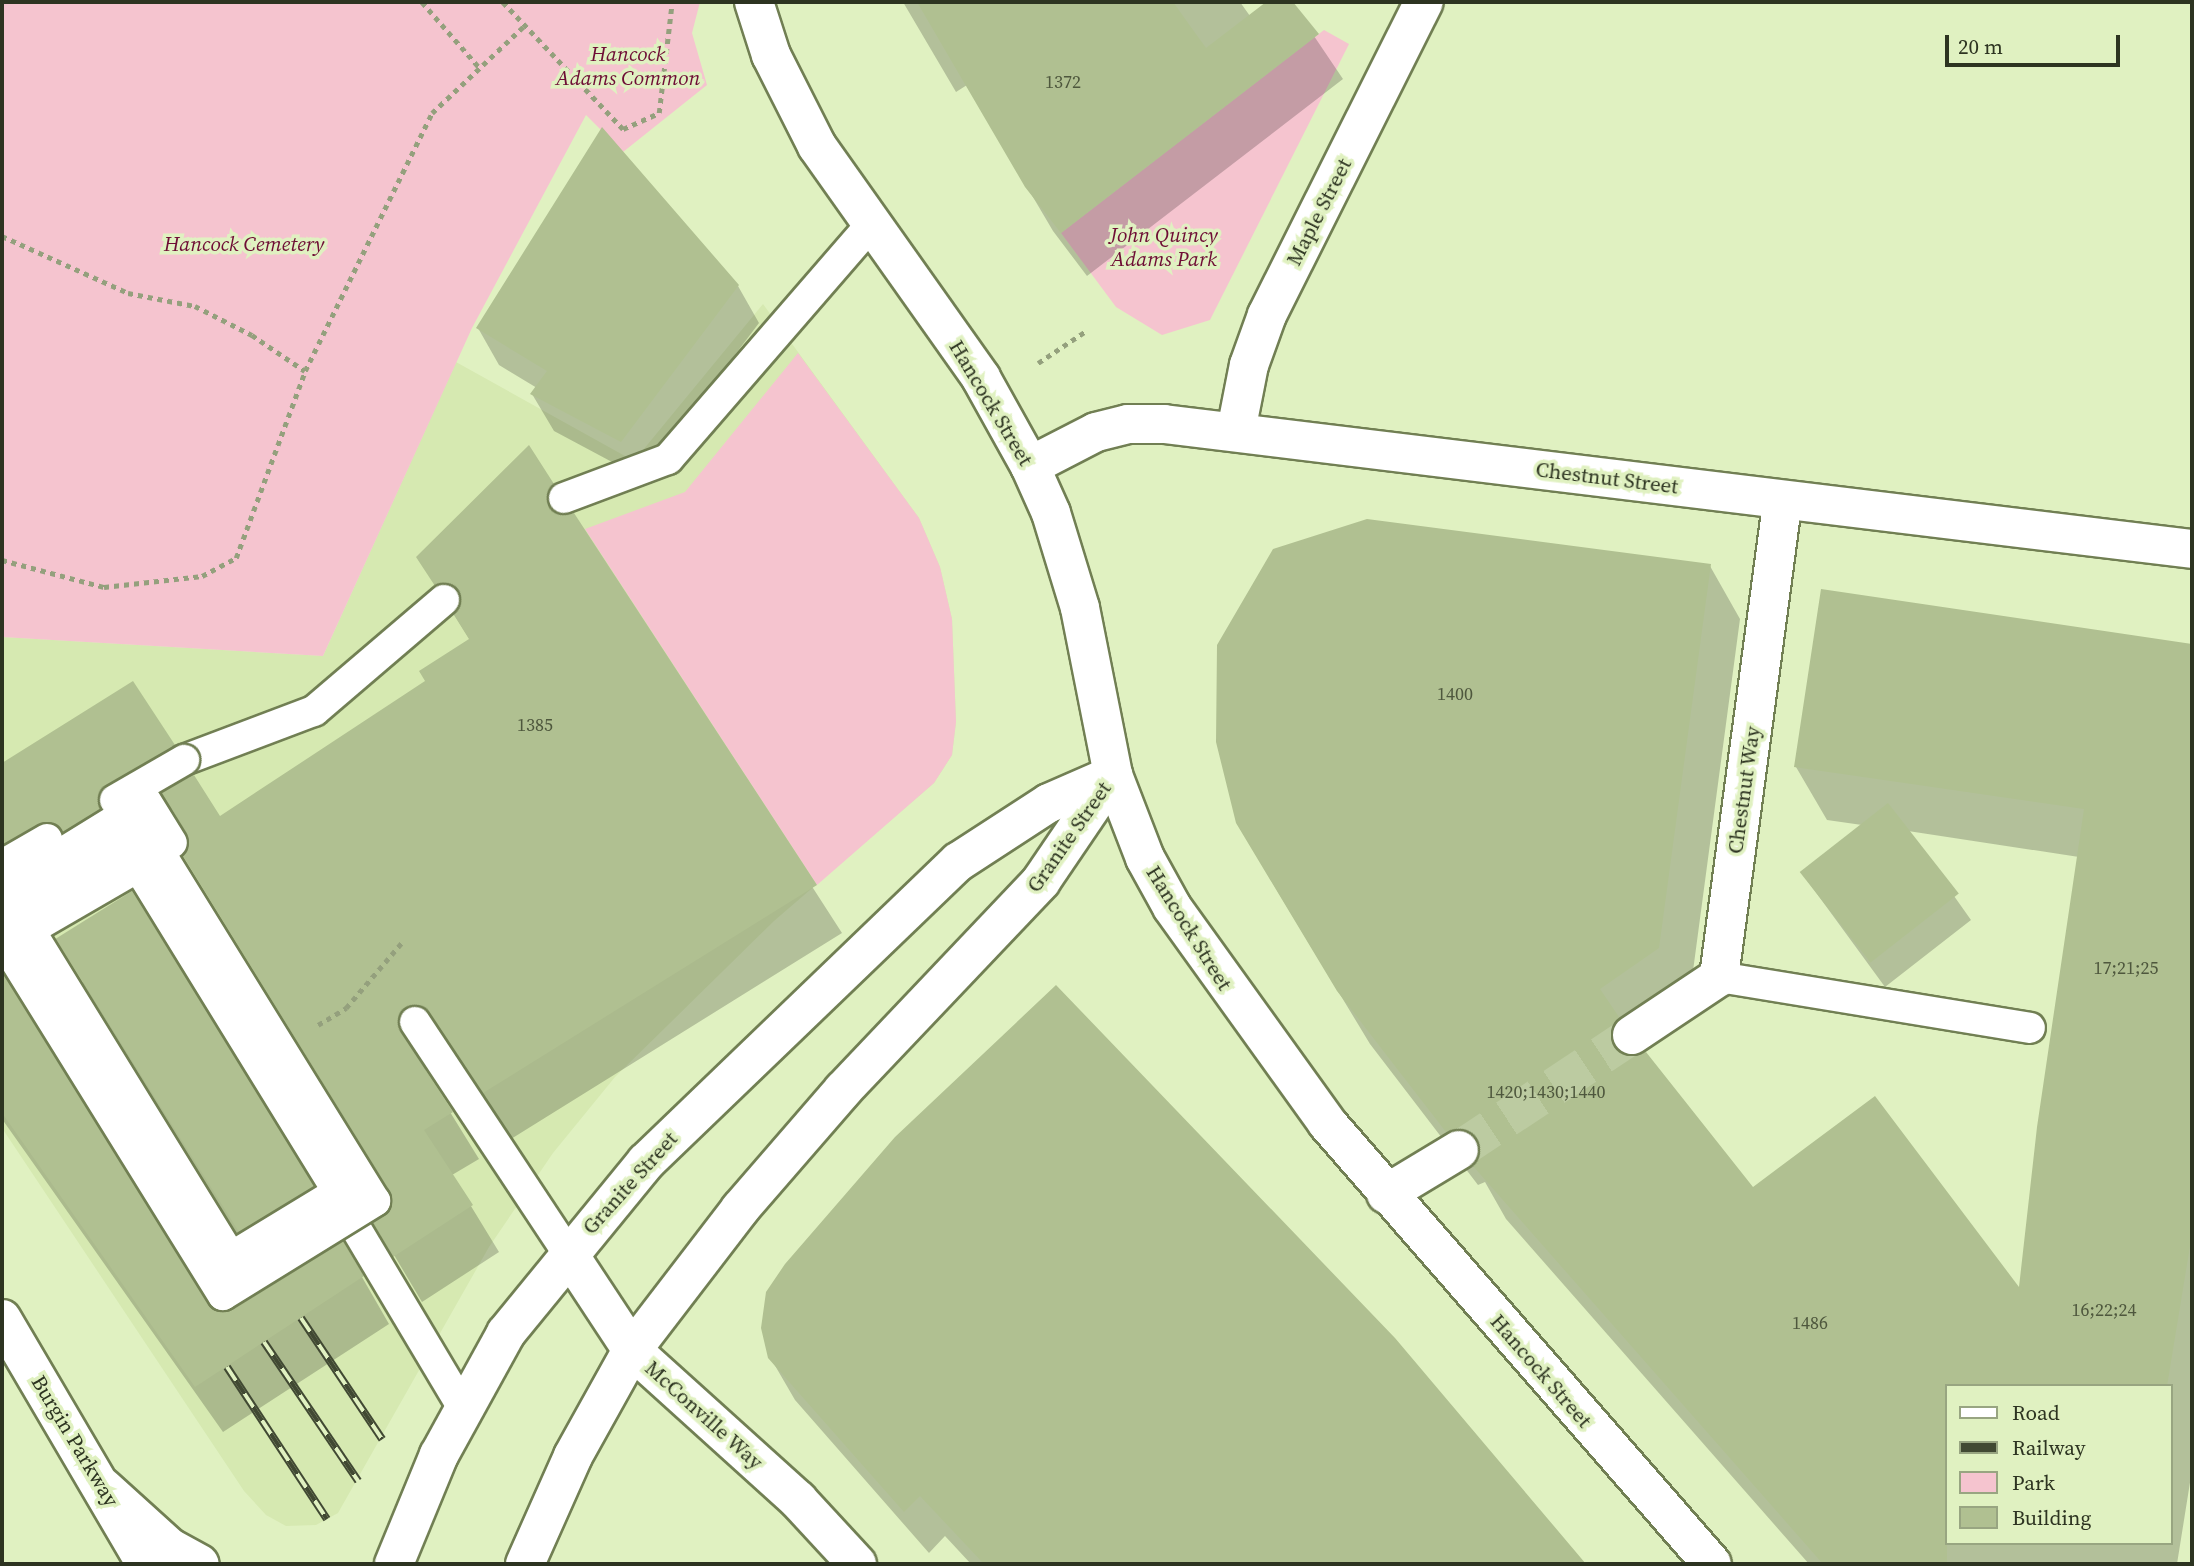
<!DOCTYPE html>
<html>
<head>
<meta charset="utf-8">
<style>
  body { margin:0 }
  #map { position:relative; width:2194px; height:1566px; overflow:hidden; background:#e0f1c1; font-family:"Source Serif 4",serif }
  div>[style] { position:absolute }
  .built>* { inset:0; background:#d6e9b1 }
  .green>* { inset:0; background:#f5c4cf }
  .shadow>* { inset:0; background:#0003 }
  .building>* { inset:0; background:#b0c091; transform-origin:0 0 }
  .minor-tunnel>* { height:38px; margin-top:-19px; transform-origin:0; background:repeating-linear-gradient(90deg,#bccba1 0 38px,transparent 0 57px) }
  .path>* { height:4.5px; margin-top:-2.25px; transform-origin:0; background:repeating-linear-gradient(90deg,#94a07d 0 5px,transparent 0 10px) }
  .roads { filter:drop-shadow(2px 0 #717f53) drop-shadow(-2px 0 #717f53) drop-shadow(0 2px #717f53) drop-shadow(0 -2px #717f53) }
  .service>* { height:30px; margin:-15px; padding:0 15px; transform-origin:15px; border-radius:15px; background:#fff }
  .minor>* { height:38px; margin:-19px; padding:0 19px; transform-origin:19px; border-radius:19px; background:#fff }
  .tertiary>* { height:38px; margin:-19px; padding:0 19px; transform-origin:19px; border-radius:19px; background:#fff }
  .secondary>* { height:38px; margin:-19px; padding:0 19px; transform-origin:19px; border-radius:19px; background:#fff }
  .primary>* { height:38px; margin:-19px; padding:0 19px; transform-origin:19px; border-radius:19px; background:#fff }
  .rail>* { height:8px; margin-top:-4px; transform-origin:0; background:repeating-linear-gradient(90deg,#e0f1c1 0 16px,#414933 0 32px); box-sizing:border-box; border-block:2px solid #414933 }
  .bridges { filter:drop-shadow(2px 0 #717f53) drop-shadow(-2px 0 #717f53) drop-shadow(0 2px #717f53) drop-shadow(0 -2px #717f53) }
  .service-bridge>* { height:30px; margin:-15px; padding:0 15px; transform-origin:15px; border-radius:15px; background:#fff }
  span { translate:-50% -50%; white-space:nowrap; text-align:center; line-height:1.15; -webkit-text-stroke:7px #e0f1c1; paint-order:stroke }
  .number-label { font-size:18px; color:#4e573d }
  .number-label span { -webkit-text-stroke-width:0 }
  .park-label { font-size:21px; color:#6e0d35; font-style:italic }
  .street-label { font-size:21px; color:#2d3421 }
  .frame { position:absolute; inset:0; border:4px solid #2d3421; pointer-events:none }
  .legend { position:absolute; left:1945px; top:1384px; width:228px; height:161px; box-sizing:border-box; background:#e0f1c1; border:2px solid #98a581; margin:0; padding:9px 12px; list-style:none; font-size:21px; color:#2d3421 }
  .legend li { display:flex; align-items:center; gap:14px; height:35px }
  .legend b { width:35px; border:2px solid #98a581 }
  .scale { position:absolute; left:1945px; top:35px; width:175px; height:32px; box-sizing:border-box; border:4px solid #2d3421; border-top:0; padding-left:9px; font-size:21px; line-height:24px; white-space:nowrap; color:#2d3421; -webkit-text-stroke:5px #e0f1c1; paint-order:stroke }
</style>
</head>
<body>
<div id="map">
  <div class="built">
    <div style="clip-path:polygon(763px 304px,919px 518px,940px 567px,952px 619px,956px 722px,952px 755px,934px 783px,774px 921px,615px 1077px,553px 1153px,489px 1247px,338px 1513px,316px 1525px,286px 1526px,266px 1515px,244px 1491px,2px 1128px,2px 637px,323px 656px,456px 362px,634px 461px)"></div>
  </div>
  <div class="green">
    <div style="clip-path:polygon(2px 2px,700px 2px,692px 33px,707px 85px,623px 152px,586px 115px,472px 328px,323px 656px,2px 637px)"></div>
    <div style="clip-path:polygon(1324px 30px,1349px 44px,1210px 320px,1162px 335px,1116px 307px,1061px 233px)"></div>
    <div style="clip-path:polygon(798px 353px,919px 518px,940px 567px,952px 619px,956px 722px,952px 755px,934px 783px,817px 885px,585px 529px,685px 492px)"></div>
  </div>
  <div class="shadow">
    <div style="clip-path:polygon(903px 2px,1240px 2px,1250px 16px,1268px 2px,1291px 2px,1343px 79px,1087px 276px,1053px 231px,967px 85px,956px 92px)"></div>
    <div style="clip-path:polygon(738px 286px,759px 323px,642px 478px,554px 431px,532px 394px,537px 388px,499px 365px,478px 328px)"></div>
    <div style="clip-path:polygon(553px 485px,842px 933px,511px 1139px,458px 1058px,442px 1051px,425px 1062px,426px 1073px,479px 1159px,452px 1175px,499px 1252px,422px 1302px,375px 1223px,392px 1211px,392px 1194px,173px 809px,13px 903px,13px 992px,213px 1312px,233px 1312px,343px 1244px,389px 1324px,223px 1432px,2px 1119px,2px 765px,132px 683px,220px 818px,427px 682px,470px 640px,418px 557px)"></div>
    <div style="clip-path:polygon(evenodd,1710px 566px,1740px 619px,1689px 1001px,1631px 1041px,1753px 1189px,2020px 1292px,2079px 857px,1908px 831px,1971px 920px,1885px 987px,1801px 872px,1862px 825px,1827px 820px,1796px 767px,1822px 591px,2192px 646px,2192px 1470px,2177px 1564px,1809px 1564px,1506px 1219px,1485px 1182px,1478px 1185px,1370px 1044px,1269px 877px,1710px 566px,1947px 1386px,2171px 1386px,2171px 1543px,1947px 1543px,1947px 1386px)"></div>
    <div style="clip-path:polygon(131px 893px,339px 1234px,265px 1279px,83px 983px)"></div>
    <div style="clip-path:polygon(770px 1357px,1507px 1477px,1585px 1564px,971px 1564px,945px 1536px,929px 1553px,795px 1400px)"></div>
  </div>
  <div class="building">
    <div style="clip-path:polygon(917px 2px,1173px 2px,1206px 48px,1266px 2px,1293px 2px,1319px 34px,1061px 233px,1025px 187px)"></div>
    <div style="clip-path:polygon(602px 127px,739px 285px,621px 442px,530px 394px,547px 371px,476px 328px)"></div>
    <div style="clip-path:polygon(529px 445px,554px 484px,547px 494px,548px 505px,560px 515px,574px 513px,817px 885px,483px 1093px,429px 1012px,415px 1005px,405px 1008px,399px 1015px,400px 1031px,453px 1112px,424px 1130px,473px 1205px,393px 1257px,373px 1223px,390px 1210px,390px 1192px,183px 856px,189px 843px,187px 834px,162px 793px,194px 775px,220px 816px,425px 681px,419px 671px,469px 639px,454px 615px,461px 605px,458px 589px,449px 583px,435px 586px,416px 557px)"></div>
    <div style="clip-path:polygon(1367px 519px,1711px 564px,1659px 948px,1600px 989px,1619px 1017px,1612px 1026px,1614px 1047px,1633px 1057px,1646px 1052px,1753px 1187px,1875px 1096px,2019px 1287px,2037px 1127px,2084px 809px,1794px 767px,1821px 589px,2192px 644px,2192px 1234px,2167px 1386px,1947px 1386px,1947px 1564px,1823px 1564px,1473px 1166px,1481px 1150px,1477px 1138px,1459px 1128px,1446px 1132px,1337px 991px,1236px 823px,1216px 742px,1217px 645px,1273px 549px)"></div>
    <div style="clip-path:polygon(133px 681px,175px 745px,106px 785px,98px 799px,100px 809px,63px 832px,46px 822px,2px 845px,2px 763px)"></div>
    <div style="left:1888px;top:803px;width:115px;height:112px;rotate:52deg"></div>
    <div style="left:132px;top:891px;width:347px;height:90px;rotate:58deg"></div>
    <div style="clip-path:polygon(2px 972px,214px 1310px,232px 1310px,343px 1241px,364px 1276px,195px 1387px,2px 1113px)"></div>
    <div style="clip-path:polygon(1056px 985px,1395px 1338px,1586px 1564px,984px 1564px,920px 1496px,904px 1512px,768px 1358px,761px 1328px,766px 1292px,785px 1264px,895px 1137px)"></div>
  </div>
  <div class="minor-tunnel">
    <div style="left:1459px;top:1150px;width:208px;rotate:-33.6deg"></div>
  </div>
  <div class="path">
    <div style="left:422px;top:2px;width:86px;rotate:48.8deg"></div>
    <div style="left:503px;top:2px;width:175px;rotate:46.6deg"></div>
    <div style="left:623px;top:129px;width:39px;rotate:-24deg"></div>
    <div style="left:659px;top:113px;width:112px;rotate:-83.3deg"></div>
    <div style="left:2px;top:236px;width:138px;rotate:24.3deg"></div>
    <div style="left:128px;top:293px;width:68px;rotate:11deg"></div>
    <div style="left:195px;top:306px;width:64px;rotate:27deg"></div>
    <div style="left:252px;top:335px;width:64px;rotate:34.2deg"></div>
    <div style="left:1038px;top:363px;width:58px;rotate:-33.7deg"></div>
    <div style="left:2px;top:560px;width:106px;rotate:14.8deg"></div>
    <div style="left:104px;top:587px;width:99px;rotate:-6.4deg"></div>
    <div style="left:202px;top:576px;width:38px;rotate:-28deg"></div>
    <div style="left:236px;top:558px;width:199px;rotate:-69.7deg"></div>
    <div style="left:305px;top:371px;width:288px;rotate:-63.8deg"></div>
    <div style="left:432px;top:113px;width:128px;rotate:-43.4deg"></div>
    <div style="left:318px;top:1025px;width:33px;rotate:-31deg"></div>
    <div style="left:346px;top:1008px;width:89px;rotate:-49.5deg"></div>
  </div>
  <div class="roads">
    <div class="service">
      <div style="left:564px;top:498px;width:111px;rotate:-20.6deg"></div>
      <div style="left:668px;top:459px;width:310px;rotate:-49.1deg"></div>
      <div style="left:184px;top:760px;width:139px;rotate:-20.7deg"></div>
      <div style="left:314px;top:711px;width:171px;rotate:-40.5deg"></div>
      <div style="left:1719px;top:977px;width:315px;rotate:9.3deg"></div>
      <div style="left:415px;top:1022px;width:277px;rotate:56.5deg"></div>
      <div style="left:336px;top:1195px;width:248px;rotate:59.2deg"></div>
    </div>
    <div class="minor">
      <div style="left:1236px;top:431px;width:67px;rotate:-78.9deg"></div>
      <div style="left:1249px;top:365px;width:53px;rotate:-70.2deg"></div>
      <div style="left:1267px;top:315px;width:350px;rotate:-63.4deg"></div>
      <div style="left:1632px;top:1035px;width:105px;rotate:-33.7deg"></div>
      <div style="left:1719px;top:977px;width:481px;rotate:-82.4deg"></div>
      <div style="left:1386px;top:1194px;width:85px;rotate:-31.1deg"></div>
      <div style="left:568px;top:1253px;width:116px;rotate:56.6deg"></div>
      <div style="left:632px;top:1350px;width:224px;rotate:42.1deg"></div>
      <div style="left:798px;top:1500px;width:87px;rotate:47.3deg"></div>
    </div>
    <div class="tertiary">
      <div style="left:1030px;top:466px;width:74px;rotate:-27.3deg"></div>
      <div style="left:1096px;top:432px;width:33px;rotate:-14deg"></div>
      <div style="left:1128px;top:424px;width:36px"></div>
      <div style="left:1164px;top:424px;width:1036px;rotate:6.93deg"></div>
    </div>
    <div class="secondary">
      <div style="left:2px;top:1319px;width:284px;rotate:59.6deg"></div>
    </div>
    <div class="primary">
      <div style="left:754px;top:2px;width:56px;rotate:72.2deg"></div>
      <div style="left:771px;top:55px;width:102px;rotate:63.2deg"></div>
      <div style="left:817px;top:146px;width:284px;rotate:54.7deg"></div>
      <div style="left:981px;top:378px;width:101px;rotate:60.9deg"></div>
      <div style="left:1030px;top:466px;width:51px;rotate:65.9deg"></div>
      <div style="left:1051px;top:513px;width:99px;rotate:73deg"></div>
      <div style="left:1080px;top:608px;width:170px;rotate:78.8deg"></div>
      <div style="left:1113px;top:775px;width:89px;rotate:68.9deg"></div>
      <div style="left:1145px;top:858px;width:56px;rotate:61.1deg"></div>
      <div style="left:1172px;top:907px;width:266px;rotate:54.3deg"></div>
      <div style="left:1327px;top:1123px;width:585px;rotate:48.88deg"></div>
      <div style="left:104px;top:1488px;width:88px;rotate:42.2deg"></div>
      <div style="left:169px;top:1547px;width:35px;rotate:29deg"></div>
      <div style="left:394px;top:1564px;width:118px;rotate:-67.6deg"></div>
      <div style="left:439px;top:1455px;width:139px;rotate:-61.2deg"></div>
      <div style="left:506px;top:1333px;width:221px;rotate:-50.7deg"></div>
      <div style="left:646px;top:1162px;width:433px;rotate:-43.9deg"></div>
      <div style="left:958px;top:862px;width:108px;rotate:-33deg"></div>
      <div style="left:1049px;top:803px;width:70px;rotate:-23.6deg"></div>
      <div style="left:525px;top:1564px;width:118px;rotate:-66deg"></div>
      <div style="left:573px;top:1456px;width:121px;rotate:-60.9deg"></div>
      <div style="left:632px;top:1350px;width:178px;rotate:-52.5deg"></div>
      <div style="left:740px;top:1209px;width:157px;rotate:-49.1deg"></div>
      <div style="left:843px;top:1090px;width:288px;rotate:-46.5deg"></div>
      <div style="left:1041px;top:881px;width:128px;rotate:-55.8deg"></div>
    </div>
  </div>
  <div class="rail">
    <div style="left:301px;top:1318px;width:146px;rotate:56.2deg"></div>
    <div style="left:264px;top:1342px;width:168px;rotate:55.9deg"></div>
    <div style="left:227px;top:1367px;width:182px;rotate:56.7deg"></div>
  </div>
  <div class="bridges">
    <div class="service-bridge">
      <div style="left:115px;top:800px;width:80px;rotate:-30.1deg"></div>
      <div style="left:2px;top:865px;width:52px;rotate:-30deg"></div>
      <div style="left:2px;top:890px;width:169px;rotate:-31.7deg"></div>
      <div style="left:146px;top:801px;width:49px;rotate:58.2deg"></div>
      <div style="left:2px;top:939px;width:419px;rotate:58.2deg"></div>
      <div style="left:223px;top:1295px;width:179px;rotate:-31.7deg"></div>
      <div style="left:375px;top:1201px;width:438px;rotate:-121.7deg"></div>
      <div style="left:145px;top:828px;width:166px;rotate:148.8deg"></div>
      <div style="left:3px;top:914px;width:428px;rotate:58.3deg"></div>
      <div style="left:228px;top:1278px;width:153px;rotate:-31.9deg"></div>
      <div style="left:358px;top:1197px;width:413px;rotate:-121.7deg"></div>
      <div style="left:141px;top:846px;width:139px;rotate:148.3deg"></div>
      <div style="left:23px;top:919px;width:397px;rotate:58.4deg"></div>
      <div style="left:231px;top:1257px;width:125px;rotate:-31.3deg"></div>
      <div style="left:338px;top:1192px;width:382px;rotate:-121.6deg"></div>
      <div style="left:138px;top:867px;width:116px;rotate:149.9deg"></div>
    </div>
  </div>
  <div class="number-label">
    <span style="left:1063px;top:82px">1372</span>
    <span style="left:1455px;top:694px">1400</span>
    <span style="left:535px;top:725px">1385</span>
    <span style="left:2126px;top:968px">17;21;25</span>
    <span style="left:1546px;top:1092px">1420;1430;1440</span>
    <span style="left:2104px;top:1310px">16;22;24</span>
    <span style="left:1810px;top:1323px">1486</span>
  </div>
  <div class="park-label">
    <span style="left:628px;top:66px">Hancock<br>Adams Common</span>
    <span style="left:1164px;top:247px">John Quincy<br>Adams Park</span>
    <span style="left:244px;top:244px">Hancock Cemetery</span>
  </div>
  <div class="street-label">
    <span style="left:1319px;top:212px;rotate:-63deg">Maple Street</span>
    <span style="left:991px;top:403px;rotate:59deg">Hancock Street</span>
    <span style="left:1607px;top:478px;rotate:7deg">Chestnut Street</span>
    <span style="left:1744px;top:790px;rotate:-82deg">Chestnut Way</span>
    <span style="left:1069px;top:837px;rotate:-55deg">Granite Street</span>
    <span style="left:1189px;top:928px;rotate:58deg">Hancock Street</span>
    <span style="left:630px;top:1183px;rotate:-48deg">Granite Street</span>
    <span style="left:1541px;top:1371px;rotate:49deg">Hancock Street</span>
    <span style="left:704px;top:1415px;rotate:42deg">McConville Way</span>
    <span style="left:75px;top:1441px;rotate:59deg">Burgin Parkway</span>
  </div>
  <div class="frame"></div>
  <ul class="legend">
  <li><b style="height:9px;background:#fff"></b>Road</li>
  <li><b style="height:9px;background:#414933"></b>Railway</li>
  <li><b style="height:19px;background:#f5c4cf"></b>Park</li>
  <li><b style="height:19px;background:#b0c091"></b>Building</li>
  </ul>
  <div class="scale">20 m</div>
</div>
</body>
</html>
